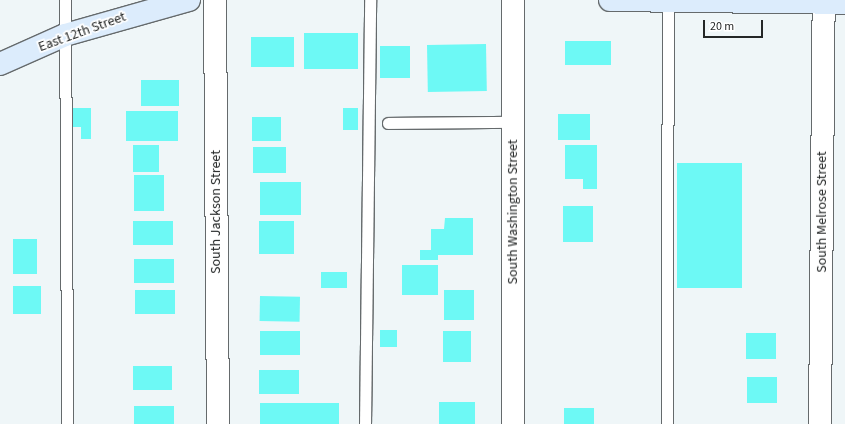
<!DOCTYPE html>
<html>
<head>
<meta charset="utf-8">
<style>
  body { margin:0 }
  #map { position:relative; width:845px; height:424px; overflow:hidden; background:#eff6f8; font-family:"Source Sans 3",sans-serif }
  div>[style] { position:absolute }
  .building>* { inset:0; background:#6df9f5; transform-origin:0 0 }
  .roads { filter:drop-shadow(1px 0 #656a6c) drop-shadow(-1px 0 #656a6c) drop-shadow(0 1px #656a6c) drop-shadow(0 -1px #656a6c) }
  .lane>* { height:11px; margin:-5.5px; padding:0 5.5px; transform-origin:5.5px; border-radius:5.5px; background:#fff }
  .street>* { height:22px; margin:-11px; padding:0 11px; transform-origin:11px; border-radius:11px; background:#fff }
  .secondary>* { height:22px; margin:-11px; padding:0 11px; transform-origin:11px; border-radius:11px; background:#dcecfc }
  span { translate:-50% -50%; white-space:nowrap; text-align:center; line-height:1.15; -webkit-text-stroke:3.5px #fff; paint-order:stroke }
  .street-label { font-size:14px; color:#242727 }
  .scale { position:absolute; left:703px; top:20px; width:60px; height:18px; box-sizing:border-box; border:2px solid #242727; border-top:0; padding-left:5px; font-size:12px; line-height:14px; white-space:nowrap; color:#242727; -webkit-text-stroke:3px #fff; paint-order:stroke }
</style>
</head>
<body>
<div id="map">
  <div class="building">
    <div style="left:304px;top:33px;width:54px;height:36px"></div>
    <div style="left:251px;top:37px;width:43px;height:30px"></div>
    <div style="left:565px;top:41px;width:46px;height:24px"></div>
    <div style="left:486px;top:44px;width:47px;height:59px;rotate:89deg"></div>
    <div style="left:380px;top:46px;width:30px;height:32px"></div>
    <div style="left:141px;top:80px;width:38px;height:26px"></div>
    <div style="clip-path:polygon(70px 108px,91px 108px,91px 139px,81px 139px,81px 127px,70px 127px)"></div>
    <div style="left:343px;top:108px;width:15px;height:22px"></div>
    <div style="left:126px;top:111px;width:52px;height:30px"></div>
    <div style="left:558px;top:114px;width:32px;height:26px"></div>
    <div style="left:281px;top:117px;width:24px;height:29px;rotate:90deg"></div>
    <div style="left:159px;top:145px;width:27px;height:26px;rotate:90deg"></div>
    <div style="clip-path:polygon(565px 145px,597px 145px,597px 189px,583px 189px,583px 179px,565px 179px)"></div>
    <div style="left:253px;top:147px;width:33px;height:26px"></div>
    <div style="left:677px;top:163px;width:65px;height:125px"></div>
    <div style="left:164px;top:175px;width:36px;height:30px;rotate:90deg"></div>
    <div style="left:260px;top:182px;width:41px;height:33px"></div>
    <div style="left:563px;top:206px;width:30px;height:36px"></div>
    <div style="clip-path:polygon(445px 218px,473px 218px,473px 255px,438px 255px,438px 260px,420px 260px,420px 250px,431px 250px,431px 229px,444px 229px)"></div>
    <div style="left:133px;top:221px;width:40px;height:24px"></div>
    <div style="left:259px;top:221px;width:35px;height:33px"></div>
    <div style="left:13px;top:239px;width:24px;height:35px"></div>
    <div style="left:134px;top:259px;width:40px;height:24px"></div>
    <div style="left:402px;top:265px;width:36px;height:30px"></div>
    <div style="left:321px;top:272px;width:26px;height:16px"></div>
    <div style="left:13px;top:286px;width:28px;height:28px"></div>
    <div style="left:135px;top:290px;width:40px;height:24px"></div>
    <div style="left:444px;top:290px;width:30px;height:30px"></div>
    <div style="left:260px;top:296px;width:40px;height:25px;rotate:1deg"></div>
    <div style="left:380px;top:330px;width:17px;height:17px"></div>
    <div style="left:260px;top:331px;width:40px;height:24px"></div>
    <div style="left:443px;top:331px;width:28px;height:31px"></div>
    <div style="left:746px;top:333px;width:30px;height:26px"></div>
    <div style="left:133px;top:366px;width:39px;height:24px"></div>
    <div style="left:259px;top:370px;width:40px;height:24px"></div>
    <div style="left:747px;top:377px;width:30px;height:26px"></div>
    <div style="left:439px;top:402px;width:36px;height:22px"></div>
    <div style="left:260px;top:403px;width:79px;height:21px"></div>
    <div style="left:134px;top:406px;width:40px;height:18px"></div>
    <div style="left:564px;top:408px;width:30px;height:16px"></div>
  </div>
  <div class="roads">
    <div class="lane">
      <div style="left:65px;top:0;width:424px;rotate:89.7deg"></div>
      <div style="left:388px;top:123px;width:125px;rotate:-0.5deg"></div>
      <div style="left:365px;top:424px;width:424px;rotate:-89.3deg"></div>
      <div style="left:667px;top:424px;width:424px;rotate:-89.9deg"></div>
    </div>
    <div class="street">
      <div style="left:215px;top:0;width:424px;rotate:89.6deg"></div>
      <div style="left:513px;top:0;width:424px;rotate:90deg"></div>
      <div style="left:820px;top:424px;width:424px;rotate:-89.5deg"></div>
    </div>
    <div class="secondary">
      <div style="left:610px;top:0;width:235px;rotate:0.7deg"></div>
      <div style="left:0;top:64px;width:71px;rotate:-24deg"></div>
      <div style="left:65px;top:35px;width:129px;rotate:-15.8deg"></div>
    </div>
  </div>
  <div class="street-label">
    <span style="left:82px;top:32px;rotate:-20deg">East 12th Street</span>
    <span style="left:216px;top:212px;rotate:-90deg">South Jackson Street</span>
    <span style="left:513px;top:212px;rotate:-90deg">South Washington Street</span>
    <span style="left:822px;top:212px;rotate:-90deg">South Melrose Street</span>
  </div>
  <div class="scale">20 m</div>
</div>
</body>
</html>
